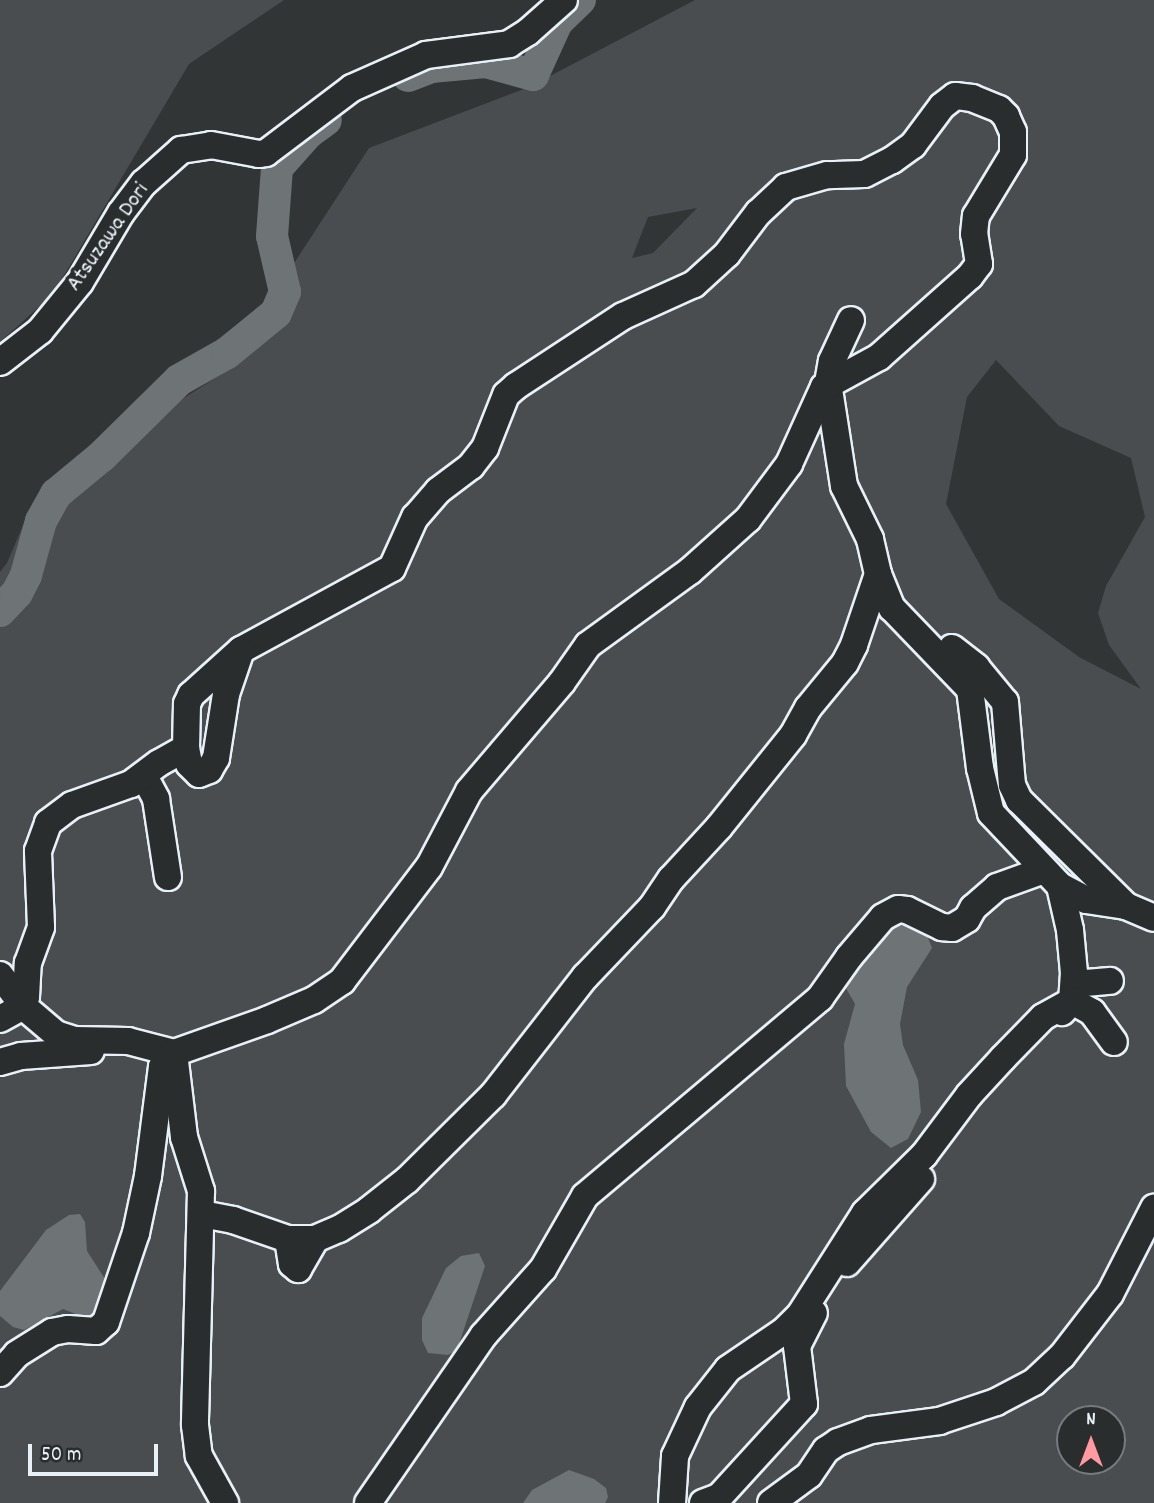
<!DOCTYPE html>
<html>
<head>
<meta charset="utf-8">
<style>
  body { margin:0 }
  #map { position:relative; width:1154px; height:1503px; overflow:hidden; background:#323536; font-family:Dekko,sans-serif }
  div>[style] { position:absolute }
  .green>* { inset:0; background:#494d4f }
  .water>* { inset:0; background:#6e7376 }
  .river>* { height:32px; margin:-16px; padding:0 16px; transform-origin:16px; border-radius:16px; background:#6e7376 }
  .roads { filter:drop-shadow(2px 0 #e8f1f8) drop-shadow(-2px 0 #e8f1f8) drop-shadow(0 2px #e8f1f8) drop-shadow(0 -2px #e8f1f8) }
  .minor>* { height:26px; margin:-13px; padding:0 13px; transform-origin:13px; border-radius:13px; background:#2a2d2e }
  span { translate:-50% -50%; white-space:nowrap; text-align:center; line-height:1.15; -webkit-text-stroke:7px #2a2d2e; paint-order:stroke }
  .street-label { font-size:23px; color:#e8f1f8 }
  .north { position:absolute; left:1056px; top:1405px; width:70px; height:70px; box-sizing:border-box; background:#2a2d2e; border:2px solid #767b7f; border-radius:50%; rotate:0deg; font-size:19px; font-weight:700; line-height:28px; text-align:center; color:#e8f1f8 }
  .north::after { content:''; display:block; margin:auto; width:24px; height:32px; background:#ff9aa2; clip-path:polygon(50% 0,100% 100%,50% 72%,0 100%) }
  .scale { position:absolute; left:28px; top:1444px; width:130px; height:32px; box-sizing:border-box; border:4px solid #e8f1f8; border-top:0; padding-left:9px; font-size:21px; line-height:24px; white-space:nowrap; color:#e8f1f8; -webkit-text-stroke:5px #2a2d2e; paint-order:stroke }
</style>
</head>
<body>
<div id="map">
  <div class="green">
    <div style="clip-path:polygon(0 0,284px 0,189px 64px,53px 294px,0 342px)"></div>
    <div style="clip-path:polygon(evenodd,695px 0,1154px 0,1154px 1503px,0 1503px,0 572px,7px 563px,33px 502px,101px 450px,222px 374px,369px 148px,529px 87px,695px 0,697px 208px,653px 253px,632px 258px,648px 217px,697px 208px,695px 0,996px 360px,1059px 426px,1131px 458px,1145px 517px,1106px 586px,1098px 613px,1109px 645px,1141px 689px,1079px 657px,999px 599px,946px 504px,967px 397px,996px 360px,695px 0,1070px 1419px,1112px 1419px,1112px 1461px,1070px 1461px,1070px 1419px)"></div>
  </div>
  <div class="water">
    <div style="clip-path:polygon(909px 923px,927px 935px,932px 948px,907px 987px,900px 1024px,903px 1045px,918px 1080px,921px 1112px,908px 1139px,891px 1148px,871px 1132px,846px 1086px,844px 1044px,855px 1004px,843px 983px,892px 924px)"></div>
    <div style="clip-path:polygon(80px 1214px,85px 1222px,87px 1251px,105px 1279px,96px 1316px,86px 1318px,63px 1309px,24px 1330px,13px 1327px,0 1316px,0 1291px,46px 1230px,69px 1215px)"></div>
    <div style="clip-path:polygon(479px 1253px,485px 1266px,457px 1350px,448px 1355px,428px 1353px,422px 1340px,422px 1318px,446px 1268px,461px 1256px)"></div>
    <div style="clip-path:polygon(569px 1470px,594px 1479px,606px 1488px,608px 1497px,605px 1503px,523px 1503px,532px 1490px)"></div>
  </div>
  <div class="river">
    <div style="left:408px;top:76px;width:25px;rotate:-21deg"></div>
    <div style="left:431px;top:67px;width:55px;rotate:-5.2deg"></div>
    <div style="left:486px;top:62px;width:49px;rotate:15.5deg"></div>
    <div style="left:533px;top:75px;width:58px;rotate:-65.6deg"></div>
    <div style="left:557px;top:22px;width:32px;rotate:-44deg"></div>
    <div style="left:0;top:611px;width:25px;rotate:-47deg"></div>
    <div style="left:17px;top:593px;width:20px;rotate:-63deg"></div>
    <div style="left:26px;top:575px;width:56px;rotate:-74.5deg"></div>
    <div style="left:41px;top:521px;width:31px;rotate:-61deg"></div>
    <div style="left:56px;top:494px;width:60px;rotate:-39.6deg"></div>
    <div style="left:102px;top:456px;width:108px;rotate:-44.6deg"></div>
    <div style="left:179px;top:380px;width:55px;rotate:-29.4deg"></div>
    <div style="left:227px;top:353px;width:63px;rotate:-39.2deg"></div>
    <div style="left:276px;top:313px;width:23px;rotate:-67deg"></div>
    <div style="left:285px;top:292px;width:57px;rotate:-103.1deg"></div>
    <div style="left:272px;top:236px;width:68px;rotate:-85.8deg"></div>
    <div style="left:277px;top:168px;width:47px;rotate:-48.5deg"></div>
    <div style="left:308px;top:133px;width:22px;rotate:-36deg"></div>
  </div>
  <div class="roads">
    <div class="minor">
      <div style="left:0;top:362px;width:51px;rotate:-37.8deg"></div>
      <div style="left:40px;top:331px;width:63px;rotate:-50.8deg"></div>
      <div style="left:80px;top:282px;width:80px;rotate:-59.3deg"></div>
      <div style="left:121px;top:213px;width:38px;rotate:-53deg"></div>
      <div style="left:144px;top:183px;width:50px;rotate:-41.7deg"></div>
      <div style="left:181px;top:150px;width:30px;rotate:-9deg"></div>
      <div style="left:211px;top:145px;width:49px;rotate:10.6deg"></div>
      <div style="left:259px;top:154px;width:7px;rotate:-8deg"></div>
      <div style="left:266px;top:153px;width:108px;rotate:-37.1deg"></div>
      <div style="left:352px;top:88px;width:81px;rotate:-24deg"></div>
      <div style="left:426px;top:55px;width:84px;rotate:-7.5deg"></div>
      <div style="left:509px;top:44px;width:22px;rotate:-32deg"></div>
      <div style="left:528px;top:32px;width:48px;rotate:-41.6deg"></div>
      <div style="left:878px;top:574px;width:37px;rotate:68deg"></div>
      <div style="left:892px;top:608px;width:112px;rotate:46.1deg"></div>
      <div style="left:970px;top:689px;width:80px;rotate:82.8deg"></div>
      <div style="left:980px;top:768px;width:46px;rotate:76.3deg"></div>
      <div style="left:991px;top:813px;width:100px;rotate:46.6deg"></div>
      <div style="left:1060px;top:886px;width:30px;rotate:28deg"></div>
      <div style="left:1086px;top:900px;width:40px;rotate:8.5deg"></div>
      <div style="left:1126px;top:906px;width:30px;rotate:23deg"></div>
      <div style="left:952px;top:648px;width:31px;rotate:38deg"></div>
      <div style="left:976px;top:667px;width:45px;rotate:50.4deg"></div>
      <div style="left:1005px;top:702px;width:83px;rotate:85.2deg"></div>
      <div style="left:1012px;top:785px;width:17px;rotate:65deg"></div>
      <div style="left:1019px;top:800px;width:151px;rotate:44.7deg"></div>
      <div style="left:144px;top:776px;width:26px;rotate:62deg"></div>
      <div style="left:156px;top:799px;width:79px;rotate:81.3deg"></div>
      <div style="left:1060px;top:886px;width:45px;rotate:77.2deg"></div>
      <div style="left:1070px;top:930px;width:43px;rotate:84.7deg"></div>
      <div style="left:1074px;top:973px;width:28px;rotate:94deg"></div>
      <div style="left:1072px;top:1001px;width:15px;rotate:132deg"></div>
      <div style="left:0;top:975px;width:39px;rotate:53deg"></div>
      <div style="left:23px;top:1006px;width:43px;rotate:40.3deg"></div>
      <div style="left:56px;top:1034px;width:19px;rotate:18deg"></div>
      <div style="left:74px;top:1040px;width:54px;rotate:1.1deg"></div>
      <div style="left:128px;top:1041px;width:48px;rotate:14.6deg"></div>
      <div style="left:174px;top:1053px;width:85px;rotate:83.2deg"></div>
      <div style="left:184px;top:1137px;width:57px;rotate:72.5deg"></div>
      <div style="left:201px;top:1191px;width:234px;rotate:91.5deg"></div>
      <div style="left:195px;top:1425px;width:31px;rotate:83deg"></div>
      <div style="left:199px;top:1456px;width:54px;rotate:61deg"></div>
      <div style="left:1074px;top:984px;width:36px;rotate:-5deg"></div>
      <div style="left:0;top:1019px;width:26px;rotate:-29deg"></div>
      <div style="left:23px;top:1006px;width:9px;rotate:-72deg"></div>
      <div style="left:26px;top:997px;width:34px;rotate:-87deg"></div>
      <div style="left:28px;top:963px;width:38px;rotate:-70deg"></div>
      <div style="left:41px;top:927px;width:76px;rotate:-92.3deg"></div>
      <div style="left:38px;top:851px;width:30px;rotate:-70deg"></div>
      <div style="left:48px;top:823px;width:30px;rotate:-37deg"></div>
      <div style="left:72px;top:805px;width:63px;rotate:-19.6deg"></div>
      <div style="left:131px;top:784px;width:35px;rotate:-37deg"></div>
      <div style="left:159px;top:763px;width:31px;rotate:-29deg"></div>
      <div style="left:0;top:1062px;width:22px;rotate:-16deg"></div>
      <div style="left:21px;top:1056px;width:70px;rotate:-4.1deg"></div>
      <div style="left:202px;top:1214px;width:32px;rotate:11deg"></div>
      <div style="left:233px;top:1220px;width:58px;rotate:19.1deg"></div>
      <div style="left:288px;top:1239px;width:27px"></div>
      <div style="left:315px;top:1239px;width:26px;rotate:-23deg"></div>
      <div style="left:339px;top:1229px;width:36px;rotate:-32deg"></div>
      <div style="left:369px;top:1210px;width:48px;rotate:-38.3deg"></div>
      <div style="left:407px;top:1180px;width:121px;rotate:-44.7deg"></div>
      <div style="left:493px;top:1095px;width:150px;rotate:-52.1deg"></div>
      <div style="left:585px;top:977px;width:97px;rotate:-46.3deg"></div>
      <div style="left:652px;top:907px;width:34px;rotate:-56deg"></div>
      <div style="left:671px;top:879px;width:71px;rotate:-47.3deg"></div>
      <div style="left:719px;top:827px;width:118px;rotate:-51.2deg"></div>
      <div style="left:793px;top:735px;width:31px;rotate:-61deg"></div>
      <div style="left:808px;top:708px;width:58px;rotate:-50.6deg"></div>
      <div style="left:845px;top:663px;width:20px;rotate:-63deg"></div>
      <div style="left:854px;top:645px;width:75px;rotate:-71.3deg"></div>
      <div style="left:878px;top:574px;width:36px;rotate:-103deg"></div>
      <div style="left:870px;top:539px;width:59px;rotate:-116.1deg"></div>
      <div style="left:844px;top:486px;width:104px;rotate:-98.8deg"></div>
      <div style="left:828px;top:383px;width:22px;rotate:-80deg"></div>
      <div style="left:832px;top:361px;width:45px;rotate:-65.1deg"></div>
      <div style="left:288px;top:1239px;width:25px;rotate:81deg"></div>
      <div style="left:292px;top:1264px;width:8px;rotate:40deg"></div>
      <div style="left:298px;top:1269px;width:34px;rotate:-60deg"></div>
      <div style="left:847px;top:1263px;width:112px;rotate:-48.6deg"></div>
      <div style="left:0;top:1373px;width:25px;rotate:-48deg"></div>
      <div style="left:17px;top:1354px;width:41px;rotate:-32.2deg"></div>
      <div style="left:52px;top:1332px;width:16px;rotate:-11deg"></div>
      <div style="left:68px;top:1329px;width:28px;rotate:4deg"></div>
      <div style="left:96px;top:1331px;width:13px;rotate:-42deg"></div>
      <div style="left:106px;top:1322px;width:94px;rotate:-71.4deg"></div>
      <div style="left:136px;top:1233px;width:58px;rotate:-78.1deg"></div>
      <div style="left:148px;top:1176px;width:110px;rotate:-82.7deg"></div>
      <div style="left:162px;top:1067px;width:18px;rotate:-49deg"></div>
      <div style="left:174px;top:1053px;width:99px;rotate:-19.5deg"></div>
      <div style="left:267px;top:1020px;width:51px;rotate:-23.1deg"></div>
      <div style="left:314px;top:1000px;width:34px;rotate:-34deg"></div>
      <div style="left:342px;top:981px;width:143px;rotate:-52.7deg"></div>
      <div style="left:429px;top:867px;width:86px;rotate:-62.2deg"></div>
      <div style="left:469px;top:791px;width:143px;rotate:-49.5deg"></div>
      <div style="left:562px;top:682px;width:45px;rotate:-54.9deg"></div>
      <div style="left:588px;top:645px;width:126px;rotate:-36deg"></div>
      <div style="left:690px;top:571px;width:78px;rotate:-41.9deg"></div>
      <div style="left:748px;top:519px;width:69px;rotate:-53.3deg"></div>
      <div style="left:789px;top:464px;width:85px;rotate:-65.6deg"></div>
      <div style="left:824px;top:387px;width:63px;rotate:-28.6deg"></div>
      <div style="left:879px;top:357px;width:122px;rotate:-41.7deg"></div>
      <div style="left:970px;top:276px;width:15px;rotate:-53deg"></div>
      <div style="left:979px;top:264px;width:30px;rotate:-99deg"></div>
      <div style="left:974px;top:234px;width:18px;rotate:-84deg"></div>
      <div style="left:976px;top:216px;width:71px;rotate:-58.8deg"></div>
      <div style="left:1013px;top:155px;width:23px;rotate:-90deg"></div>
      <div style="left:1013px;top:132px;width:17px;rotate:-114deg"></div>
      <div style="left:1006px;top:116px;width:10px;rotate:-135deg"></div>
      <div style="left:999px;top:109px;width:29px;rotate:-158deg"></div>
      <div style="left:972px;top:98px;width:17px;rotate:-173deg"></div>
      <div style="left:955px;top:96px;width:16px;rotate:142deg"></div>
      <div style="left:942px;top:106px;width:49px;rotate:126.6deg"></div>
      <div style="left:913px;top:145px;width:26px;rotate:144deg"></div>
      <div style="left:892px;top:160px;width:31px;rotate:153deg"></div>
      <div style="left:864px;top:174px;width:37px;rotate:178deg"></div>
      <div style="left:827px;top:175px;width:43px;rotate:163.7deg"></div>
      <div style="left:786px;top:187px;width:38px;rotate:137deg"></div>
      <div style="left:758px;top:213px;width:51px;rotate:127.1deg"></div>
      <div style="left:727px;top:254px;width:45px;rotate:137.7deg"></div>
      <div style="left:694px;top:284px;width:78px;rotate:155.7deg"></div>
      <div style="left:623px;top:316px;width:128px;rotate:146.8deg"></div>
      <div style="left:516px;top:386px;width:13px;rotate:138deg"></div>
      <div style="left:506px;top:395px;width:57px;rotate:111.6deg"></div>
      <div style="left:485px;top:448px;width:23px;rotate:128deg"></div>
      <div style="left:471px;top:466px;width:41px;rotate:142.9deg"></div>
      <div style="left:438px;top:491px;width:35px;rotate:131deg"></div>
      <div style="left:415px;top:517px;width:56px;rotate:114.3deg"></div>
      <div style="left:392px;top:568px;width:172px;rotate:151.5deg"></div>
      <div style="left:241px;top:650px;width:67px;rotate:138deg"></div>
      <div style="left:191px;top:695px;width:10px;rotate:114deg"></div>
      <div style="left:187px;top:704px;width:44px;rotate:91.3deg"></div>
      <div style="left:186px;top:748px;width:16px;rotate:79deg"></div>
      <div style="left:189px;top:764px;width:14px;rotate:45deg"></div>
      <div style="left:199px;top:774px;width:11px;rotate:-22deg"></div>
      <div style="left:209px;top:770px;width:14px;rotate:-60deg"></div>
      <div style="left:216px;top:758px;width:65px;rotate:-81.1deg"></div>
      <div style="left:226px;top:694px;width:46px;rotate:-71.2deg"></div>
      <div style="left:368px;top:1503px;width:203px;rotate:-55.4deg"></div>
      <div style="left:483px;top:1336px;width:90px;rotate:-48.2deg"></div>
      <div style="left:543px;top:1269px;width:84px;rotate:-60.1deg"></div>
      <div style="left:585px;top:1196px;width:307px;rotate:-40.1deg"></div>
      <div style="left:820px;top:998px;width:50px;rotate:-54.7deg"></div>
      <div style="left:849px;top:957px;width:52px;rotate:-49.6deg"></div>
      <div style="left:883px;top:917px;width:17px;rotate:-28deg"></div>
      <div style="left:898px;top:909px;width:9px;rotate:6deg"></div>
      <div style="left:907px;top:910px;width:39px;rotate:26deg"></div>
      <div style="left:942px;top:927px;width:10px;rotate:6deg"></div>
      <div style="left:952px;top:928px;width:17px;rotate:-31deg"></div>
      <div style="left:967px;top:919px;width:13px;rotate:-61deg"></div>
      <div style="left:973px;top:908px;width:32px;rotate:-41deg"></div>
      <div style="left:997px;top:887px;width:50px;rotate:-19.9deg"></div>
      <div style="left:672px;top:1503px;width:47px;rotate:-86.3deg"></div>
      <div style="left:675px;top:1456px;width:54px;rotate:-64.9deg"></div>
      <div style="left:698px;top:1407px;width:48px;rotate:-51.7deg"></div>
      <div style="left:728px;top:1369px;width:68px;rotate:-34.2deg"></div>
      <div style="left:784px;top:1331px;width:23px;rotate:-45deg"></div>
      <div style="left:800px;top:1315px;width:121px;rotate:-57.5deg"></div>
      <div style="left:865px;top:1213px;width:83px;rotate:-44.5deg"></div>
      <div style="left:924px;top:1155px;width:75px;rotate:-53.1deg"></div>
      <div style="left:969px;top:1095px;width:50px;rotate:-47.4deg"></div>
      <div style="left:1003px;top:1058px;width:57px;rotate:-45.7deg"></div>
      <div style="left:1043px;top:1017px;width:33px;rotate:-29deg"></div>
      <div style="left:1072px;top:1001px;width:23px;rotate:29deg"></div>
      <div style="left:1092px;top:1012px;width:37px;rotate:54deg"></div>
      <div style="left:703px;top:1503px;width:17px;rotate:-21deg"></div>
      <div style="left:719px;top:1497px;width:126px;rotate:-47.6deg"></div>
      <div style="left:804px;top:1404px;width:58px;rotate:-96.9deg"></div>
      <div style="left:797px;top:1346px;width:37px;rotate:-63deg"></div>
      <div style="left:771px;top:1503px;width:47px;rotate:-36.4deg"></div>
      <div style="left:809px;top:1475px;width:30px;rotate:-56deg"></div>
      <div style="left:826px;top:1450px;width:14px;rotate:-34deg"></div>
      <div style="left:838px;top:1442px;width:35px;rotate:-20deg"></div>
      <div style="left:871px;top:1430px;width:69px;rotate:-7.5deg"></div>
      <div style="left:939px;top:1421px;width:60px;rotate:-18.4deg"></div>
      <div style="left:996px;top:1402px;width:43px;rotate:-27.8deg"></div>
      <div style="left:1034px;top:1382px;width:38px;rotate:-43deg"></div>
      <div style="left:1062px;top:1356px;width:78px;rotate:-52.3deg"></div>
      <div style="left:1110px;top:1294px;width:97px;rotate:-62.9deg"></div>
    </div>
  </div>
  <div class="street-label">
    <span style="left:109px;top:238px;rotate:-55deg">Atsuzawa Dori</span>
  </div>
  <div class="north">N</div>
  <div class="scale">50 m</div>
</div>
</body>
</html>
